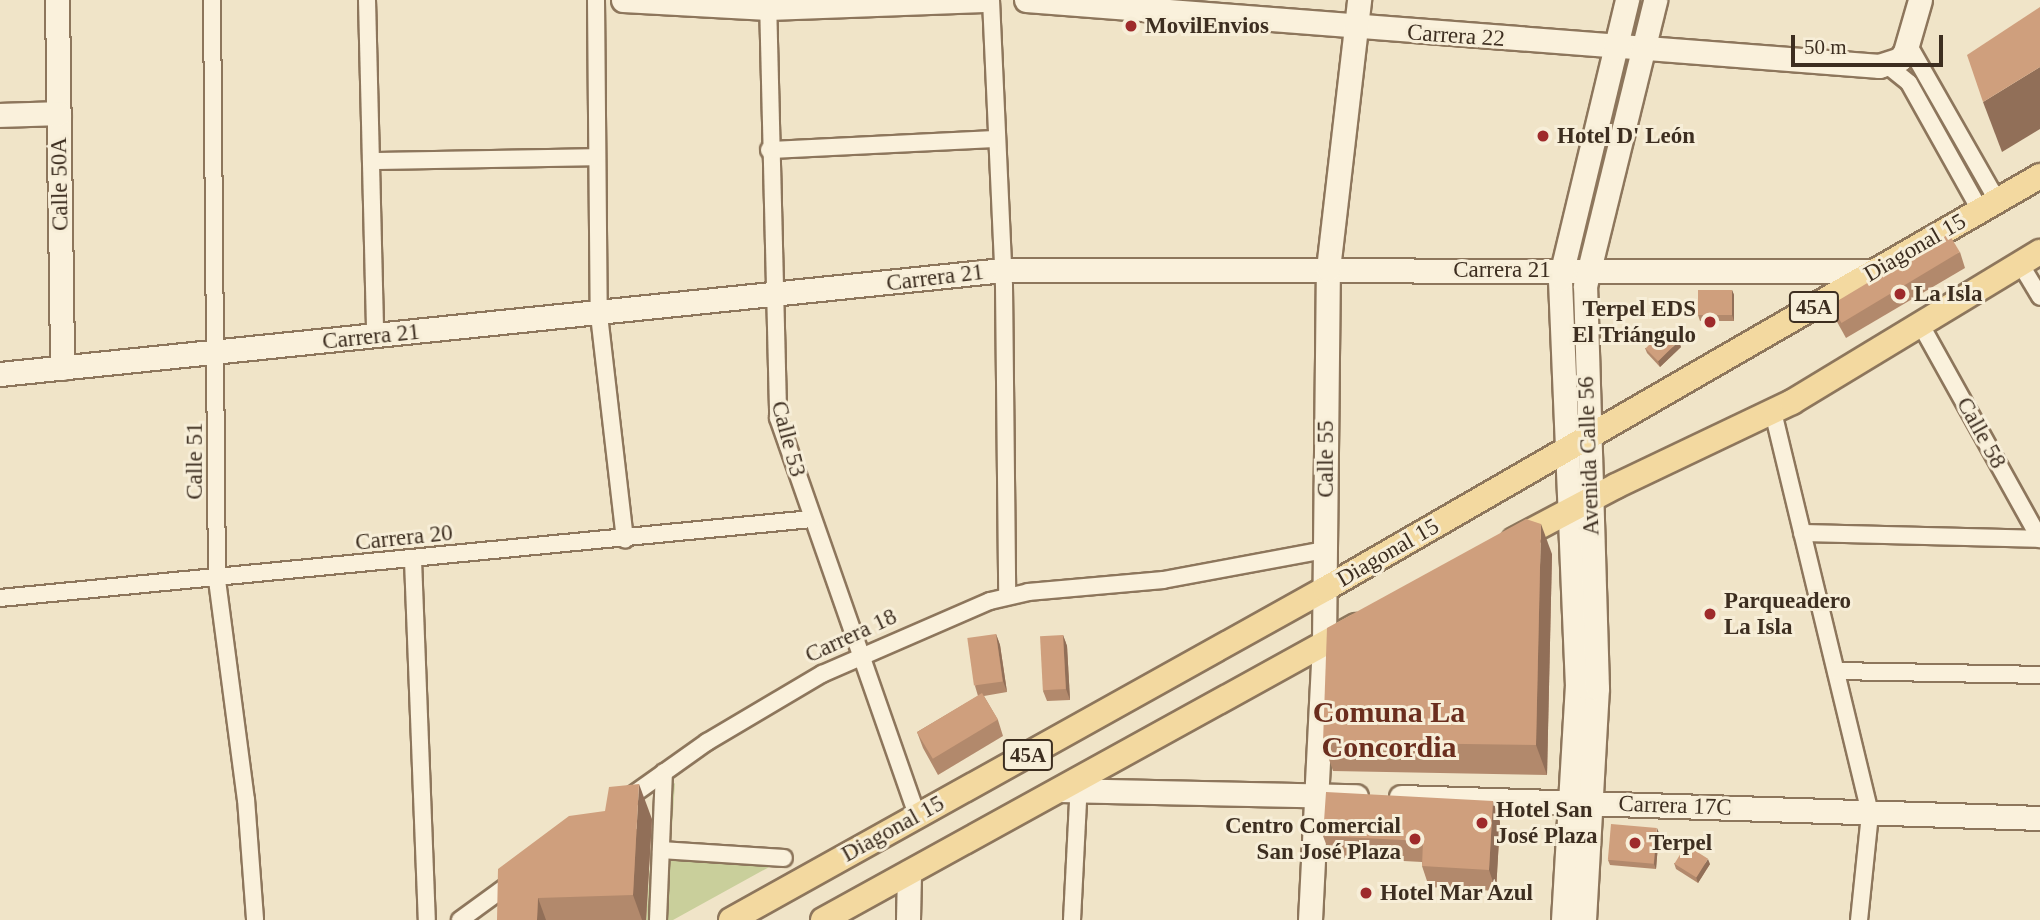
<!DOCTYPE html>
<html>
<head>
<meta charset="utf-8">
<style>
  body { margin:0 }
  #map { position:relative; width:2040px; height:920px; overflow:hidden; background:#f0e4c8; font-family:Georgia,serif }
  div>[style] { position:absolute }
  .green>* { inset:0; background:#c9cf9b }
  .roads { filter:drop-shadow(2px 0 #8d765c) drop-shadow(-2px 0 #8d765c) drop-shadow(0 2px #8d765c) drop-shadow(0 -2px #8d765c) }
  .street>* { height:16px; margin:-8px; padding:0 8px; transform-origin:8px; border-radius:8px; background:#faf1dc }
  .secondary>* { height:23px; margin:-11.5px; padding:0 11.5px; transform-origin:11.5px; border-radius:11.5px; background:#faf1dc }
  .primary>* { height:24px; margin:-12px; padding:0 12px; transform-origin:12px; border-radius:12px; background:#f3d9a0 }
  .wall>* { inset:0; background:#b2896c }
  .shaded-wall>* { inset:0; background:#916f58 }
  .building>* { inset:0; background:#cf9f7d; transform-origin:0 0 }
  .dots>* { width:19px; height:19px; translate:-50% -50%; box-sizing:border-box; border:4px solid #f7eed8; border-radius:50% }
  span { translate:-50% -50%; white-space:nowrap; text-align:center; line-height:1.15; -webkit-text-stroke:6px #f7eed8; paint-order:stroke }
  .shield-label span { padding:2px 5px; background:#f7eed8; border:2px solid; border-radius:5px; -webkit-text-stroke-width:0 }
  .shield-label { font-size:21px; color:#3d2e20; font-weight:700 }
  .poi-label { font-size:23px; color:#3d2e20; font-weight:700 }
  .left { translate:0 -50%; text-align:left }
  .right { translate:-100% -50%; text-align:right }
  .street-label { font-size:23px; color:#3d2e20 }
  .district-label { font-size:30px; color:#6b2e1e; font-weight:700 }
  .scale { position:absolute; left:1791px; top:35px; width:152px; height:32px; box-sizing:border-box; border:4px solid #3d2e20; border-top:0; padding-left:9px; font-size:21px; line-height:24px; white-space:nowrap; color:#3d2e20; -webkit-text-stroke:5px #f7eed8; paint-order:stroke }
</style>
</head>
<body>
<div id="map">
  <div class="green">
    <div style="clip-path:polygon(675px 783px,671px 842px,791px 855px,673px 920px,646px 920px,655px 797px)"></div>
  </div>
  <div class="roads">
    <div class="street">
      <div style="left:212px;top:0;width:580px;rotate:89.51deg"></div>
      <div style="left:217px;top:580px;width:221px;rotate:82.5deg"></div>
      <div style="left:246px;top:799px;width:121px;rotate:85.7deg"></div>
      <div style="left:367px;top:0;width:337px;rotate:88.6deg"></div>
      <div style="left:596px;top:0;width:315px;rotate:89.5deg"></div>
      <div style="left:599px;top:315px;width:226px;rotate:83.4deg"></div>
      <div style="left:768px;top:0;width:418px;rotate:88.6deg"></div>
      <div style="left:778px;top:418px;width:422px;rotate:70.7deg"></div>
      <div style="left:991px;top:0;width:286px;rotate:87.4deg"></div>
      <div style="left:1004px;top:286px;width:310px;rotate:89.4deg"></div>
      <div style="left:1908px;top:44px;width:180px;rotate:60.3deg"></div>
      <div style="left:1887px;top:65px;width:28px;rotate:39deg"></div>
      <div style="left:1909px;top:83px;width:145px;rotate:60.8deg"></div>
      <div style="left:769px;top:150px;width:228px;rotate:-2.8deg"></div>
      <div style="left:371px;top:161px;width:226px;rotate:-1deg"></div>
      <div style="left:2021px;top:265px;width:37px;rotate:59deg"></div>
      <div style="left:1922px;top:327px;width:243px;rotate:60.9deg"></div>
      <div style="left:1773px;top:412px;width:414px;rotate:76.4deg"></div>
      <div style="left:1870px;top:814px;width:107px;rotate:95.9deg"></div>
      <div style="left:1802px;top:533px;width:238px;rotate:1.4deg"></div>
      <div style="left:413px;top:560px;width:360px;rotate:87.8deg"></div>
      <div style="left:0;top:598px;width:816px;rotate:-5.56deg"></div>
      <div style="left:1836px;top:671px;width:204px;rotate:1.1deg"></div>
      <div style="left:624px;top:801px;width:102px;rotate:-35.4deg"></div>
      <div style="left:707px;top:742px;width:134px;rotate:-30.6deg"></div>
      <div style="left:822px;top:674px;width:183px;rotate:-23.5deg"></div>
      <div style="left:990px;top:601px;width:39px;rotate:-13deg"></div>
      <div style="left:1028px;top:592px;width:136px;rotate:-5.1deg"></div>
      <div style="left:1163px;top:580px;width:165px;rotate:-10.5deg"></div>
      <div style="left:661px;top:850px;width:123px;rotate:3.7deg"></div>
      <div style="left:460px;top:920px;width:68px;rotate:-36deg"></div>
      <div style="left:658px;top:920px;width:148px;rotate:-87.7deg"></div>
      <div style="left:1072px;top:920px;width:137px;rotate:-87.1deg"></div>
    </div>
    <div class="secondary">
      <div style="left:57px;top:0;width:368px;rotate:89.2deg"></div>
      <div style="left:623px;top:0;width:145px;rotate:3.2deg"></div>
      <div style="left:768px;top:8px;width:216px;rotate:-2.1deg"></div>
      <div style="left:1026px;top:0;width:856px;rotate:4.42deg"></div>
      <div style="left:1879px;top:66px;width:22px;rotate:-18deg"></div>
      <div style="left:1900px;top:59px;width:9px;rotate:-54deg"></div>
      <div style="left:1905px;top:52px;width:54px;rotate:-73.9deg"></div>
      <div style="left:0;top:115px;width:59px;rotate:-1.9deg"></div>
      <div style="left:0;top:374px;width:1008px;rotate:-5.92deg"></div>
      <div style="left:1003px;top:270px;width:871px;rotate:0.07deg"></div>
      <div style="left:1059px;top:790px;width:297px;rotate:1.2deg"></div>
      <div style="left:1401px;top:797px;width:639px;rotate:1.88deg"></div>
      <div style="left:908px;top:920px;width:48px;rotate:-88.8deg"></div>
      <div style="left:1310px;top:920px;width:277px;rotate:-87.1deg"></div>
      <div style="left:1324px;top:643px;width:374px;rotate:-89.4deg"></div>
      <div style="left:1328px;top:269px;width:271px;rotate:-83.4deg"></div>
      <div style="left:1563px;top:920px;width:234px;rotate:-86.6deg"></div>
      <div style="left:1577px;top:686px;width:407px;rotate:-92.4deg"></div>
      <div style="left:1560px;top:279px;width:287px;rotate:-76.5deg"></div>
      <div style="left:1584px;top:920px;width:232px;rotate:-86.8deg"></div>
      <div style="left:1597px;top:688px;width:402px;rotate:-91.7deg"></div>
      <div style="left:1585px;top:286px;width:294px;rotate:-76.2deg"></div>
    </div>
    <div class="primary">
      <div style="left:1514px;top:540px;width:115px;rotate:-27.9deg"></div>
      <div style="left:1616px;top:486px;width:195px;rotate:-25.5deg"></div>
      <div style="left:1792px;top:402px;width:290px;rotate:-31.2deg"></div>
      <div style="left:731px;top:920px;width:680px;rotate:-29.13deg"></div>
      <div style="left:1325px;top:589px;width:826px;rotate:-30.01deg"></div>
      <div style="left:823px;top:920px;width:609px;rotate:-28.88deg"></div>
    </div>
  </div>
  <div class="wall">
    <div style="clip-path:polygon(1960px 252px,1965px 268px,1846px 338px,1836px 320px,1830px 304px)"></div>
    <div style="clip-path:polygon(1732px 290px,1734px 295px,1734px 321px,1700px 321px,1698px 315px)"></div>
    <div style="clip-path:polygon(1681px 347px,1660px 367px,1647px 353px,1645px 348px)"></div>
    <div style="clip-path:polygon(1552px 554px,1547px 775px,1333px 771px,1323px 742px)"></div>
    <div style="clip-path:polygon(996px 634px,1000px 645px,1007px 692px,984px 696px,998px 720px,1003px 736px,938px 775px,923px 748px,917px 732px,978px 696px,975px 686px)"></div>
    <div style="clip-path:polygon(1063px 635px,1067px 646px,1070px 700px,1047px 701px,1043px 691px)"></div>
    <div style="clip-path:polygon(1493px 801px,1500px 822px,1496px 891px,1429px 887px,1422px 866px,1422px 862px,1331px 857px,1323px 836px)"></div>
    <div style="clip-path:polygon(652px 819px,646px 920px,497px 920px)"></div>
    <div style="clip-path:polygon(1659px 833px,1656px 869px,1610px 865px,1608px 860px)"></div>
    <div style="clip-path:polygon(1674px 863px,1710px 864px,1698px 883px,1676px 869px)"></div>
  </div>
  <div class="shaded-wall">
    <div style="clip-path:polygon(2040px 67px,2040px 129px,2002px 152px,1983px 102px)"></div>
    <div style="clip-path:polygon(1732px 290px,1734px 295px,1734px 321px,1732px 315px)"></div>
    <div style="clip-path:polygon(1679px 341px,1681px 347px,1660px 367px,1658px 361px)"></div>
    <div style="clip-path:polygon(1541px 524px,1552px 554px,1547px 775px,1536px 745px)"></div>
    <div style="clip-path:polygon(996px 634px,1000px 645px,1007px 692px,1003px 681px)"></div>
    <div style="clip-path:polygon(1063px 635px,1067px 646px,1070px 700px,1066px 689px)"></div>
    <div style="clip-path:polygon(639px 784px,652px 819px,646px 920px,642px 920px,633px 895px)"></div>
    <div style="clip-path:polygon(1493px 801px,1500px 822px,1496px 891px,1489px 870px)"></div>
    <div style="clip-path:polygon(1657px 828px,1659px 833px,1656px 869px,1654px 864px)"></div>
    <div style="clip-path:polygon(1708px 859px,1710px 864px,1698px 883px,1696px 877px)"></div>
    <div style="clip-path:polygon(538px 898px,546px 920px,537px 920px)"></div>
  </div>
  <div class="building">
    <div style="clip-path:polygon(2040px 7px,2040px 67px,1983px 102px,1967px 55px)"></div>
    <div style="left:1949px;top:234px;width:21px;height:138px;rotate:59deg"></div>
    <div style="left:1698px;top:290px;width:34px;height:25px"></div>
    <div style="left:1666px;top:328px;width:18px;height:29px;rotate:45deg"></div>
    <div style="clip-path:polygon(1526px 519px,1541px 524px,1536px 745px,1323px 742px,1327px 628px)"></div>
    <div style="left:996px;top:634px;width:48px;height:29px;rotate:82deg"></div>
    <div style="left:1063px;top:635px;width:54px;height:23px;rotate:87deg"></div>
    <div style="left:982px;top:693px;width:31px;height:76px;rotate:59deg"></div>
    <div style="clip-path:polygon(639px 784px,633px 895px,538px 898px,537px 920px,497px 920px,498px 869px,569px 816px,605px 811px,609px 787px)"></div>
    <div style="clip-path:polygon(1326px 792px,1493px 801px,1489px 870px,1422px 866px,1423px 841px,1323px 836px)"></div>
    <div style="left:1611px;top:824px;width:46px;height:36px;rotate:5deg"></div>
    <div style="left:1686px;top:845px;width:26px;height:22px;rotate:32deg"></div>
  </div>
  <div class="dots">
    <div style="left:1131px;top:26px;background:#9e2a2b"></div>
    <div style="left:1543px;top:136px;background:#9e2a2b"></div>
    <div style="left:1900px;top:294px;background:#9e2a2b"></div>
    <div style="left:1710px;top:322px;background:#9e2a2b"></div>
    <div style="left:1710px;top:614px;background:#9e2a2b"></div>
    <div style="left:1482px;top:823px;background:#9e2a2b"></div>
    <div style="left:1415px;top:839px;background:#9e2a2b"></div>
    <div style="left:1635px;top:843px;background:#9e2a2b"></div>
    <div style="left:1366px;top:893px;background:#9e2a2b"></div>
  </div>
  <div class="shield-label">
    <span style="left:1814px;top:307px">45A</span>
    <span style="left:1028px;top:755px">45A</span>
  </div>
  <div class="poi-label">
    <span class="left" style="left:1145px;top:26px">MovilEnvios</span>
    <span class="left" style="left:1557px;top:136px">Hotel D' León</span>
    <span class="left" style="left:1914px;top:294px">La Isla</span>
    <span class="right" style="left:1696px;top:322px">Terpel EDS<br>El Triángulo</span>
    <span class="left" style="left:1724px;top:614px">Parqueadero<br>La Isla</span>
    <span class="left" style="left:1496px;top:823px">Hotel San<br>José Plaza</span>
    <span class="right" style="left:1401px;top:839px">Centro Comercial<br>San José Plaza</span>
    <span class="left" style="left:1649px;top:843px">Terpel</span>
    <span class="left" style="left:1380px;top:893px">Hotel Mar Azul</span>
  </div>
  <div class="street-label">
    <span style="left:1456px;top:36px;rotate:4deg">Carrera 22</span>
    <span style="left:60px;top:184px;rotate:-91deg">Calle 50A</span>
    <span style="left:1915px;top:248px;rotate:-30deg">Diagonal 15</span>
    <span style="left:1502px;top:270px">Carrera 21</span>
    <span style="left:935px;top:278px;rotate:-7deg">Carrera 21</span>
    <span style="left:371px;top:337px;rotate:-6deg">Carrera 21</span>
    <span style="left:1981px;top:433px;rotate:61deg">Calle 58</span>
    <span style="left:788px;top:439px;rotate:75deg">Calle 53</span>
    <span style="left:1589px;top:456px;rotate:-92deg">Avenida Calle 56</span>
    <span style="left:1326px;top:459px;rotate:-90deg">Calle 55</span>
    <span style="left:195px;top:461px;rotate:-90deg">Calle 51</span>
    <span style="left:404px;top:538px;rotate:-6deg">Carrera 20</span>
    <span style="left:1388px;top:553px;rotate:-30deg">Diagonal 15</span>
    <span style="left:851px;top:636px;rotate:-25deg">Carrera 18</span>
    <span style="left:1675px;top:806px;rotate:2deg">Carrera 17C</span>
    <span style="left:893px;top:829px;rotate:-29deg">Diagonal 15</span>
  </div>
  <div class="district-label">
    <span style="left:1389px;top:729px">Comuna La<br>Concordia</span>
  </div>
  <div class="scale">50 m</div>
</div>
</body>
</html>
